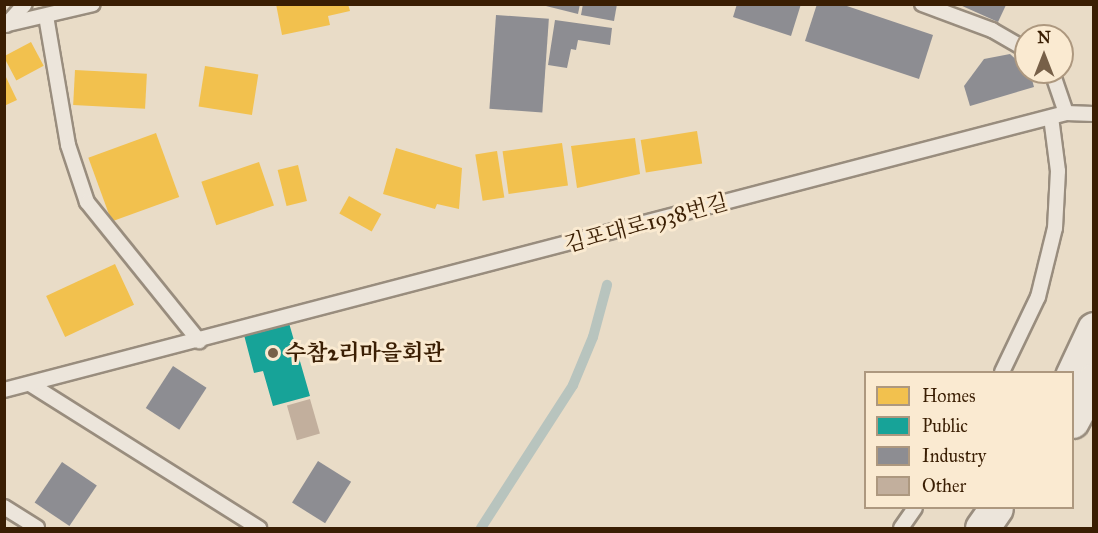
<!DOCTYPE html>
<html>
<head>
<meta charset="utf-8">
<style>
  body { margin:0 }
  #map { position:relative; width:1098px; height:533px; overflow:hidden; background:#e9dcc7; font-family:"IM FELL Great Primer","Noto Serif KR",serif }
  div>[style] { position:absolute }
  .homes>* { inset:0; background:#f2c14e; transform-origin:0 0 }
  .public>* { inset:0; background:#17a398 }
  .industry>* { inset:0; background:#8d8d92; transform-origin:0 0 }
  .stream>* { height:10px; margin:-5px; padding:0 5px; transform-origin:5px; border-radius:5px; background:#b8c4be }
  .building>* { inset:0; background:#c2af9d; transform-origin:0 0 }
  .roads { filter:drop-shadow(2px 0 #998d7e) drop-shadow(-2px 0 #998d7e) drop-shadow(0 2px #998d7e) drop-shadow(0 -2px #998d7e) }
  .lane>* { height:14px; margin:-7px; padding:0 7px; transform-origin:7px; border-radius:7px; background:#ece5db }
  .secondary>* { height:33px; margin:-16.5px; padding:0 16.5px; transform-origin:16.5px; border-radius:16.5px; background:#ece5db }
  .dots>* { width:16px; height:16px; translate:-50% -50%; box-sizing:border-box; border:3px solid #faead1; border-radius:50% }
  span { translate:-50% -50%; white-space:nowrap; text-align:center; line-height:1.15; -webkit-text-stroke:6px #faead1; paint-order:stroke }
  .street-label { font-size:22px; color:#3a1e03 }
  .poi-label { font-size:22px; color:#3a1e03; font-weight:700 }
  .left { translate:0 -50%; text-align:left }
  .frame { position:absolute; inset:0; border:6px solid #3a1e03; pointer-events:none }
  .legend { position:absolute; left:864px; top:371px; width:210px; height:138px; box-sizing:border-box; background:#faead1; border:2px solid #ad987f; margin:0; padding:8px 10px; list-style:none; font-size:18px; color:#3a1e03 }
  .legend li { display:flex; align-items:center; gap:12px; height:30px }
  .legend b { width:30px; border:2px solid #ad987f }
  .north { position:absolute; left:1014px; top:24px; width:60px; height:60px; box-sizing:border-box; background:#faead1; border:2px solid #ad987f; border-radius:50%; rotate:0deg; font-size:16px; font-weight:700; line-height:24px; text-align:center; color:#3a1e03 }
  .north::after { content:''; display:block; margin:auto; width:21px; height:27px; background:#776048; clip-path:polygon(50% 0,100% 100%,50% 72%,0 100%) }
</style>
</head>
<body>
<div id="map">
  <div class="homes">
    <div style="clip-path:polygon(276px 4px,348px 4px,350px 11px,328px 16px,330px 25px,282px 35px)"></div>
    <div style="left:31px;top:42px;width:27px;height:31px;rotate:62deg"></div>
    <div style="left:205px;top:66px;width:54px;height:41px;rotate:9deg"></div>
    <div style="left:75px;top:70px;width:72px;height:35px;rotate:3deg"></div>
    <div style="clip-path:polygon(4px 73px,17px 100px,4px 106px)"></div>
    <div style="left:697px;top:131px;width:33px;height:57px;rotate:81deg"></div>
    <div style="left:156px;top:133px;width:68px;height:72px;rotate:70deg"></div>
    <div style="clip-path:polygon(635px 138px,640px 174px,577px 188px,571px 146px)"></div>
    <div style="left:562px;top:143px;width:43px;height:60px;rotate:82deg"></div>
    <div style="clip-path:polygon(396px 148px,462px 168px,459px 209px,437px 204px,435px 209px,383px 194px)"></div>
    <div style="left:497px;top:151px;width:47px;height:22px;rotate:81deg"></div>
    <div style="left:259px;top:162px;width:46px;height:61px;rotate:71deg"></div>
    <div style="left:298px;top:165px;width:37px;height:21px;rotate:76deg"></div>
    <div style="left:349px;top:196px;width:37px;height:20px;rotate:29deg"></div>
    <div style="left:115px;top:264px;width:45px;height:76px;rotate:65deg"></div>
  </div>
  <div class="public">
    <div style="clip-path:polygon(289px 323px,310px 396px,273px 406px,263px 371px,254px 373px,244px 335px)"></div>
  </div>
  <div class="industry">
    <div style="clip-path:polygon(538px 4px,580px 4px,578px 14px)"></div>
    <div style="clip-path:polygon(583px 4px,617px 4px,614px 21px,581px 15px)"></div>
    <div style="clip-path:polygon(737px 4px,801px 4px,791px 36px,733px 17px)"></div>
    <div style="clip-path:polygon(817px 4px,841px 4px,933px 35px,919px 79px,805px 41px)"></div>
    <div style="clip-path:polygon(960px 5px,1006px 5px,998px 22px)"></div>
    <div style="left:496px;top:15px;width:53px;height:94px;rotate:4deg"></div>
    <div style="clip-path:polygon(555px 20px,612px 28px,610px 45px,578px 40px,576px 50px,571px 49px,567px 68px,548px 65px)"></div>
    <div style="clip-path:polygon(1010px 54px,1030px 72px,1034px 87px,970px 106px,964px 86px,984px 59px)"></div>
    <div style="left:173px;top:366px;width:40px;height:50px;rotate:33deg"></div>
    <div style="left:318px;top:461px;width:39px;height:49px;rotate:32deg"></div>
    <div style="left:62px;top:462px;width:42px;height:49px;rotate:34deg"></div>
  </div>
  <div class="stream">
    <div style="left:481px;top:528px;width:170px;rotate:-57.2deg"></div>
    <div style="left:573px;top:385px;width:52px;rotate:-67.4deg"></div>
    <div style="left:593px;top:337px;width:54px;rotate:-74.9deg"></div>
  </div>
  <div class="building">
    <div style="left:310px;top:399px;width:36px;height:24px;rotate:74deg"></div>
  </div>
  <div class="roads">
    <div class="lane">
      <div style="left:922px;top:4px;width:75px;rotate:20.4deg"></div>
      <div style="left:992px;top:30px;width:39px;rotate:30deg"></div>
      <div style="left:46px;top:16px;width:131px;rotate:80.3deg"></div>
      <div style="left:68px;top:145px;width:60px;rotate:71.6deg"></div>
      <div style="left:87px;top:202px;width:179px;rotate:51.1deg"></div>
      <div style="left:8px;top:24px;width:87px;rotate:-13.2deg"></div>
      <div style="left:6px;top:25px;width:28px;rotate:-48deg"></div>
      <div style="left:1052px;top:72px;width:43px;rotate:71.1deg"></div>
      <div style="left:1002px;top:372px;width:83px;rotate:-64.4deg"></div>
      <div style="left:1038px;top:297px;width:71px;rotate:-76.2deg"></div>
      <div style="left:1055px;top:228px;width:57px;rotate:-87deg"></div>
      <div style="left:1058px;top:171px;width:54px;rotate:-97.4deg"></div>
      <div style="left:30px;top:384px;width:271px;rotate:32.2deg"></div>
      <div style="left:4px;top:390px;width:1098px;rotate:-14.62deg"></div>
      <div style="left:1066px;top:113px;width:28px;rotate:2deg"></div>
      <div style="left:4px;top:507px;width:39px;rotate:32deg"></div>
      <div style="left:901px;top:528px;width:24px;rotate:-55deg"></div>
    </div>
    <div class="secondary">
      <div style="left:1072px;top:376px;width:52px;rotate:-64.9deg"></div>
      <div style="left:1072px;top:421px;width:47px;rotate:-61.8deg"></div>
      <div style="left:982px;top:528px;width:24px;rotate:-55deg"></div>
    </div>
  </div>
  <div class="dots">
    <div style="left:273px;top:353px;background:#776048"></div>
  </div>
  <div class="street-label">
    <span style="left:646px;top:223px;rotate:-15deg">김포대로1938번길</span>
  </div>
  <div class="poi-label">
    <span class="left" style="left:285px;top:353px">수참2리마을회관</span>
  </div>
  <div class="frame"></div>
  <ul class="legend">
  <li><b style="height:16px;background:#f2c14e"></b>Homes</li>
  <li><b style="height:16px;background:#17a398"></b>Public</li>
  <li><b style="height:16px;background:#8d8d92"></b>Industry</li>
  <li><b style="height:16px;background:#c2af9d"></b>Other</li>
  </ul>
  <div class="north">N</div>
</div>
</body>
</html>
